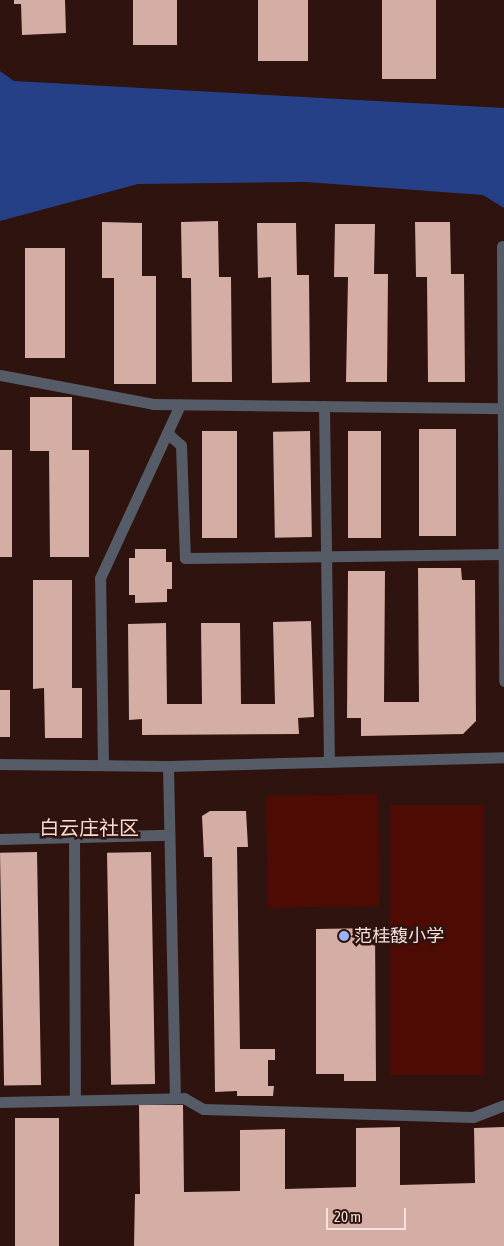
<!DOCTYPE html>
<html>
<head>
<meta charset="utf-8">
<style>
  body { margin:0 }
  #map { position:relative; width:504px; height:1246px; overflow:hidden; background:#2f130e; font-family:"Asap Condensed","Noto Sans SC",sans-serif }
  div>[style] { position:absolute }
  .green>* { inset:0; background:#4e0b03; transform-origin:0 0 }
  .water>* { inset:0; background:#264088 }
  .building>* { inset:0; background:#d4ada5; transform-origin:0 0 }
  .lane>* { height:11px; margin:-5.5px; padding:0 5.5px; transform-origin:5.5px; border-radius:5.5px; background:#555b67 }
  .dots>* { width:14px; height:14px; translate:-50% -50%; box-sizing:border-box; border:2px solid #2f130e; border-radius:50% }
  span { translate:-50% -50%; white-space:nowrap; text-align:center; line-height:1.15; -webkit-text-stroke:5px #2f130e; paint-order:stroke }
  .poi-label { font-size:18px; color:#f5e1dd }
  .left { translate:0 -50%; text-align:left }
  .quarter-label { font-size:20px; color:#fadad3 }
  .scale { position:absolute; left:326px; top:1208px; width:80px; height:22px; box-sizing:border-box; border:2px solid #f5e1dd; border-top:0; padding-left:6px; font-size:15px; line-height:18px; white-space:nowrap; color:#f5e1dd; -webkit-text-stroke:4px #2f130e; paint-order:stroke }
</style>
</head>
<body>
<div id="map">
  <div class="green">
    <div style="left:378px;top:794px;width:112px;height:112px;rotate:89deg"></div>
    <div style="left:390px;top:805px;width:93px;height:270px"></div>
  </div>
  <div class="water">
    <div style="clip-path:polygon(0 71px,14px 81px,504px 108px,504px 208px,483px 195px,306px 182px,138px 184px,0 221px)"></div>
  </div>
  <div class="building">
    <div style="clip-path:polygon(14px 0,65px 0,66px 33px,22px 35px,21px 4px,14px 4px)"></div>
    <div style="left:133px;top:0;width:44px;height:45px"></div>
    <div style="left:258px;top:0;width:50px;height:61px"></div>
    <div style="left:382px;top:0;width:54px;height:79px"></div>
    <div style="clip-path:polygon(218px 221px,219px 277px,231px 277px,232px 382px,192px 382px,191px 278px,182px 278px,181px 222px)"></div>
    <div style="clip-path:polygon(102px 222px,142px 223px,142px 276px,156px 276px,156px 384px,114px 384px,114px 278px,102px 278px)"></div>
    <div style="clip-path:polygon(415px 222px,450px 222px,451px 274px,464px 274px,465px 382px,428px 382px,427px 277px,416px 277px)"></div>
    <div style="clip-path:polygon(257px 223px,296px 223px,297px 275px,309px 275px,310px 382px,272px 383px,271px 277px,258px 278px)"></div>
    <div style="clip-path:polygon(335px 224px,375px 224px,374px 274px,388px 274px,387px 382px,346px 382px,348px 277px,334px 277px)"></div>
    <div style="left:25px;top:248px;width:40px;height:110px"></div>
    <div style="clip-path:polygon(30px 397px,72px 397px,72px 450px,89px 450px,89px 557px,50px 557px,49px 451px,30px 451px)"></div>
    <div style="left:419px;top:429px;width:37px;height:107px"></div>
    <div style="left:202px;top:431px;width:35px;height:107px"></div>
    <div style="left:310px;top:431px;width:106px;height:37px;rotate:89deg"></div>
    <div style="left:348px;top:431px;width:33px;height:107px"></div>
    <div style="left:0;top:450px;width:12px;height:107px"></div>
    <div style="clip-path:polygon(135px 549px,166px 549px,166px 562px,172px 562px,172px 589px,167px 589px,167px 602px,135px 603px,135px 595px,129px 595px,129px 558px,135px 558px)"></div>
    <div style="clip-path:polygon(418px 568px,461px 568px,462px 580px,475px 580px,476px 721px,463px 734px,361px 736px,361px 718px,347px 718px,348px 571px,385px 571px,384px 702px,419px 702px)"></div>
    <div style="clip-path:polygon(33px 580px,72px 580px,72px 688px,82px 688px,82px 738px,45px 738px,44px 688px,33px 689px)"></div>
    <div style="clip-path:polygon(311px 621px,314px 717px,298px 718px,299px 734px,142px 735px,142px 719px,129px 720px,128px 624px,166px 623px,167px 704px,202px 704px,201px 623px,240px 623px,241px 704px,275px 704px,273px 622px)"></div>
    <div style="left:0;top:690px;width:10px;height:47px"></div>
    <div style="clip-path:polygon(246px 811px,248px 847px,237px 847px,240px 1049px,275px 1049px,275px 1060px,268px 1060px,268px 1086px,274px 1086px,273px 1096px,237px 1096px,237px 1091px,215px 1092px,212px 857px,204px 857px,202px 816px,210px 811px)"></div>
    <div style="left:37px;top:852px;width:233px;height:37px;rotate:89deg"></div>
    <div style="left:151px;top:852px;width:232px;height:44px;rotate:89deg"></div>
    <div style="clip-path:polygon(375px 928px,376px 1081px,344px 1081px,344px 1074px,316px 1074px,316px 929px)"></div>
    <div style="clip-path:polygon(139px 1105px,183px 1105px,184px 1192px,240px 1191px,240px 1130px,285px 1129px,285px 1189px,356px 1187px,356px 1128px,400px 1127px,400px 1185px,475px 1183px,474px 1128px,504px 1127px,504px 1246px,134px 1246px,135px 1194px,140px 1194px)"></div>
    <div style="left:59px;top:1118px;width:128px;height:44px;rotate:90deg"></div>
  </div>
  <div class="lane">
    <div style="left:502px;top:246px;width:435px;rotate:89.7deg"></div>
    <div style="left:0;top:375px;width:156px;rotate:10.7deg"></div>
    <div style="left:153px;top:404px;width:350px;rotate:0.7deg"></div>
    <div style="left:324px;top:406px;width:356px;rotate:89.2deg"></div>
    <div style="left:167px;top:433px;width:18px;rotate:41deg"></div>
    <div style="left:181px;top:445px;width:113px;rotate:88deg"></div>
    <div style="left:185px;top:558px;width:318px;rotate:-0.7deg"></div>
    <div style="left:0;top:764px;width:168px;rotate:0.7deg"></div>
    <div style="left:168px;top:766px;width:336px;rotate:-1.5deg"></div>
    <div style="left:103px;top:764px;width:186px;rotate:-90.9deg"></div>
    <div style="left:100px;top:578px;width:191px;rotate:-65.2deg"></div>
    <div style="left:168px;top:766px;width:332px;rotate:88.8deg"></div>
    <div style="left:74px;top:837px;width:263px;rotate:89.8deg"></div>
    <div style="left:0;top:839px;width:169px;rotate:-1.4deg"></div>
    <div style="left:0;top:1102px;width:184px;rotate:-1.2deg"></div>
    <div style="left:184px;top:1098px;width:22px;rotate:30deg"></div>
    <div style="left:203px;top:1109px;width:270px;rotate:1.7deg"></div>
    <div style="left:473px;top:1117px;width:33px;rotate:-21deg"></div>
  </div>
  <div class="dots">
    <div style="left:344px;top:936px;background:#97b6fd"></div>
  </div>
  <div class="poi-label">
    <span class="left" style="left:354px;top:936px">范桂馥小学</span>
  </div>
  <div class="quarter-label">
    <span style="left:89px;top:827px">白云庄社区</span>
  </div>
  <div class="scale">20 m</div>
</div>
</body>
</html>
